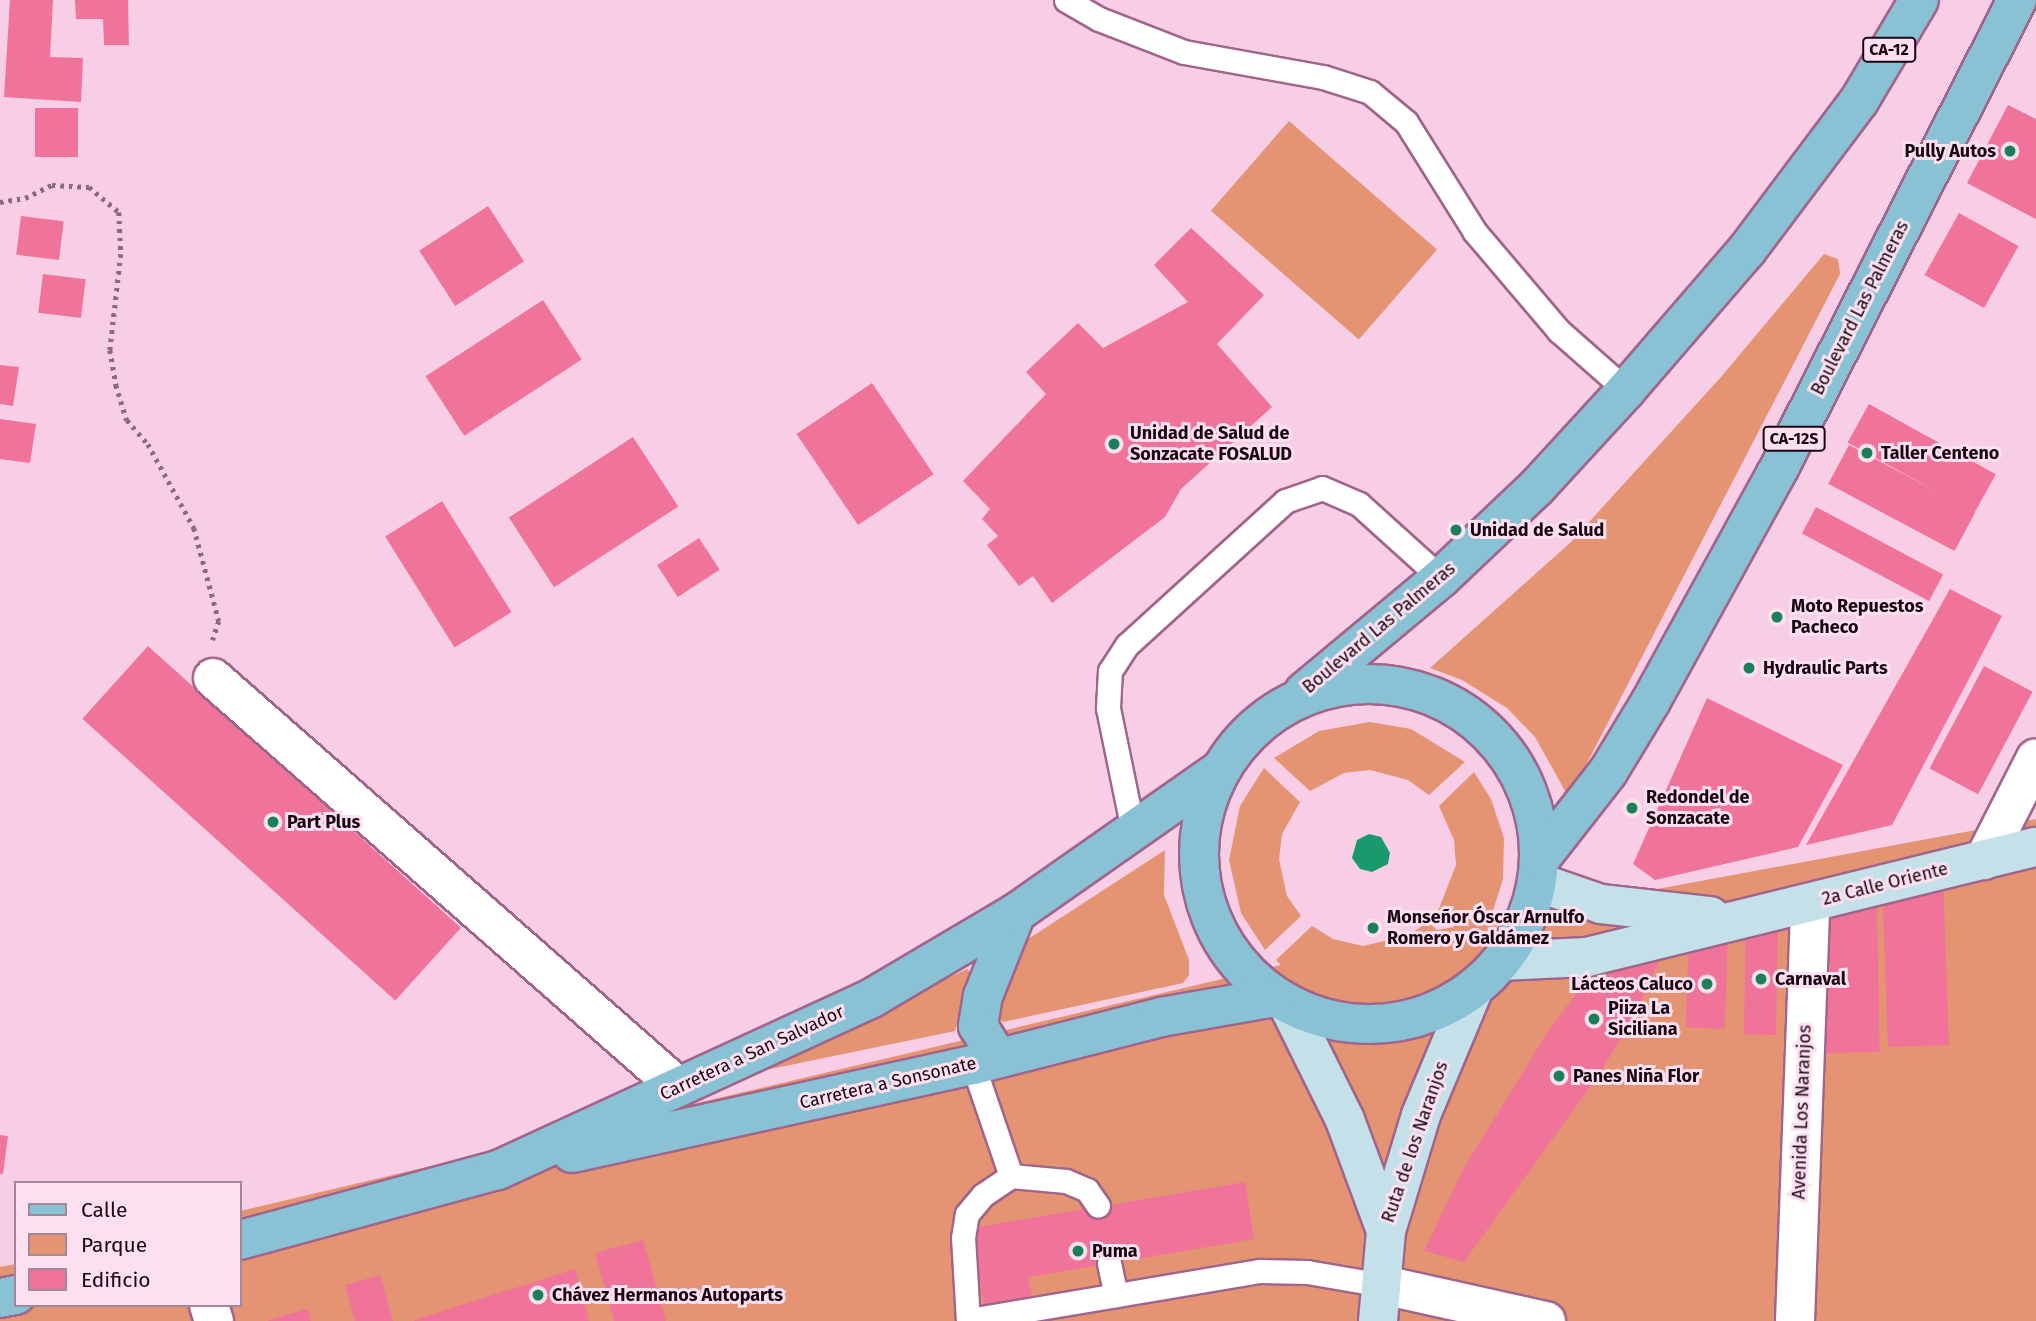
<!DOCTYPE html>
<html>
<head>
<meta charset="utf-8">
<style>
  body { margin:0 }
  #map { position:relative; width:2036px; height:1321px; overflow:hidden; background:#f8cee6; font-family:"Fira Sans",sans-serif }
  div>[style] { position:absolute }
  .green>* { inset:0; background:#e49373; transform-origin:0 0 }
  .water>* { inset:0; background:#1a9a6c }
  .building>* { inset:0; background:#f0739a; transform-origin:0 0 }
  .path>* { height:4.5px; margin-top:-2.25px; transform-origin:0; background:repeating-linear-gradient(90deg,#8a6a7d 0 3.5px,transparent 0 8.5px) }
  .roads { filter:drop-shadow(2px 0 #a1648a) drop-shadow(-2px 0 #a1648a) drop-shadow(0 2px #a1648a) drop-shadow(0 -2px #a1648a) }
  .service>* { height:23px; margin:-11.5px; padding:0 11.5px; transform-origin:11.5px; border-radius:11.5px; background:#fff }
  .minor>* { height:38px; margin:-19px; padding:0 19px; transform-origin:19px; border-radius:19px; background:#fff }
  .secondary>* { height:38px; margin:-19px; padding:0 19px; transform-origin:19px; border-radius:19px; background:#c4e1ea }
  .primary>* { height:38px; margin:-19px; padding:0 19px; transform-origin:19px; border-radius:19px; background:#89c2d4 }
  .primary>.ring { margin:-19px; padding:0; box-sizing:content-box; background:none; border:38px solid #89c2d4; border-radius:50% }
  .dots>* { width:19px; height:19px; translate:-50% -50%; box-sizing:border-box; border:4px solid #fce0f0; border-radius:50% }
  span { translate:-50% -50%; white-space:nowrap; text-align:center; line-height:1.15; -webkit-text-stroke:6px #fce0f0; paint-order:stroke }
  .shield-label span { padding:2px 5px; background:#fce0f0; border:2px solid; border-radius:5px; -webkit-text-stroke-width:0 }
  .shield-label { font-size:16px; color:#1a0513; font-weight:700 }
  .poi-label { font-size:18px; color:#1a0513; font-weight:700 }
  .right { translate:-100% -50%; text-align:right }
  .left { translate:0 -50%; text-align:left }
  .street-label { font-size:18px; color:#1a0513 }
  .legend { position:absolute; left:14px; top:1181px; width:228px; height:126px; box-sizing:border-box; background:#fce0f0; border:2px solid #a28898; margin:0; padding:9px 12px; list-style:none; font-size:21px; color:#1a0513 }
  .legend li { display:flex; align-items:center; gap:14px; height:35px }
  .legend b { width:35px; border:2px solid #a28898 }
</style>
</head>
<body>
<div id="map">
  <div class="green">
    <div style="left:1289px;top:121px;width:196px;height:119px;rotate:41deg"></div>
    <div style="clip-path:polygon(1824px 254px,1838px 259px,1840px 274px,1569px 798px,1535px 737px,1507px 708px,1462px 680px,1430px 668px,1570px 543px,1721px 377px)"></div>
    <div style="clip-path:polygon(1370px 722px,1411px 729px,1465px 762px,1429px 795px,1408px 780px,1370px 770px,1344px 773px,1310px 791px,1274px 758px,1319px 731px)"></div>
    <div style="clip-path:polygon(1264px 768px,1300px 802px,1282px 834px,1279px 859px,1287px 896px,1301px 916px,1265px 950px,1241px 913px,1229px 860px,1240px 806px)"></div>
    <div style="clip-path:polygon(1474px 772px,1491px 799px,1504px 838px,1503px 879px,1490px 920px,2036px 819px,2036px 1321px,0 1321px,0 1267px,16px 1264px,16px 1305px,240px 1305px,240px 1211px,1281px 965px,1276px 960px,1312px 926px,1333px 939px,1363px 946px,1409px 935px,1428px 922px,1437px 930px,1454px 927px,1438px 911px,1456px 865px,1454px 840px,1439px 806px)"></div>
    <div style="clip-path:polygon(1165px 850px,1164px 895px,1189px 960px,1189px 975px,1183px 983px,1003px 1022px,998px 1017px,998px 1004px,1022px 943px)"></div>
    <div style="clip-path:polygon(967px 969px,973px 974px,955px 1031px,751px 1073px)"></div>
  </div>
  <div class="water">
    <div style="clip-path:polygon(1369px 834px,1381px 837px,1390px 853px,1388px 864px,1372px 872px,1360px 869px,1352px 858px,1357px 840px)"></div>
  </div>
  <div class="building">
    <div style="clip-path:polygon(10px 0,53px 0,50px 57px,83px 58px,81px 102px,4px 97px)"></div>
    <div style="clip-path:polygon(75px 0,128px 0,129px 45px,104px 45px,103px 19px,76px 19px)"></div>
    <div style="clip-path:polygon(2008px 105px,2036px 119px,2036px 219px,1967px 183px)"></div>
    <div style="left:35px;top:108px;width:43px;height:49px"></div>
    <div style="left:488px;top:206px;width:66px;height:82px;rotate:57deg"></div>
    <div style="left:1959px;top:213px;width:68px;height:71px;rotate:29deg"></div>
    <div style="left:21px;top:216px;width:43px;height:39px;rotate:7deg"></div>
    <div style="clip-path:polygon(1191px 228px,1264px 295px,1217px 344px,1272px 407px,1181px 489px,1165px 517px,1052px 603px,1033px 576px,1019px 586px,987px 545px,998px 536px,982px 519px,990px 509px,963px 481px,1046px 394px,1026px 372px,1078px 323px,1103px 348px,1188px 302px,1154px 265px)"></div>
    <div style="left:43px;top:274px;width:43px;height:39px;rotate:7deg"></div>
    <div style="left:543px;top:300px;width:71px;height:140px;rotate:57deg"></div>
    <div style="clip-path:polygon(0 365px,19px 367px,13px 406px,0 404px)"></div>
    <div style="left:872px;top:383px;width:110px;height:91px;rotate:56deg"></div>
    <div style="left:1869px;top:404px;width:145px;height:44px;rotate:29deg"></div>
    <div style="clip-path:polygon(0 419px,36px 424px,30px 463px,0 459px)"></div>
    <div style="left:633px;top:437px;width:83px;height:148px;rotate:57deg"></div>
    <div style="left:1849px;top:445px;width:143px;height:44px;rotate:28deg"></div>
    <div style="left:442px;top:501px;width:131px;height:67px;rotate:58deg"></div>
    <div style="left:1816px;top:507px;width:144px;height:30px;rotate:28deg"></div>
    <div style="left:699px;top:538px;width:38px;height:50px;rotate:57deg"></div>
    <div style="clip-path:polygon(1950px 589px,2002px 616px,1892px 825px,1806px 845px)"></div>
    <div style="left:148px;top:646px;width:421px;height:98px;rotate:42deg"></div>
    <div style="left:1984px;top:666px;width:55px;height:116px;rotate:28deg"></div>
    <div style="clip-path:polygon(1707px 698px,1843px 765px,1798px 847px,1655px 880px,1633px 864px)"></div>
    <div style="left:1943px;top:876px;width:169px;height:61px;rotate:88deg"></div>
    <div style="left:1877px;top:906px;width:146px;height:58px;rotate:89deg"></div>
    <div style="left:1778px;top:919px;width:116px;height:32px;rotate:91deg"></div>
    <div style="left:1728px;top:933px;width:96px;height:39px;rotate:92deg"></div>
    <div style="clip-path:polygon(1661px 956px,1638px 1009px,1600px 1073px,1464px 1262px,1424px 1251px,1464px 1168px,1549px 1030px,1591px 974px)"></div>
    <div style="clip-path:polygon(0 1135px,8px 1136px,3px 1174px,0 1174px)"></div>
    <div style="clip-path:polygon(1245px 1182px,1254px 1239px,1028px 1277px,1032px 1297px,984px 1305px,971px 1228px)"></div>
    <div style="clip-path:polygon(643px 1240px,666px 1321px,614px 1321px,595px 1253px)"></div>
    <div style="clip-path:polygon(575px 1269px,589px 1321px,414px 1321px,414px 1320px)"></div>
    <div style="clip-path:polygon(380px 1275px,393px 1321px,355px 1321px,345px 1285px)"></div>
    <div style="clip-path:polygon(308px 1309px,311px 1321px,269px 1321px,268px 1320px)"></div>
  </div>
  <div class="path">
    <div style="left:0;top:202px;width:25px;rotate:-9deg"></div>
    <div style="left:25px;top:198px;width:30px;rotate:-26deg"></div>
    <div style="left:52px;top:185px;width:37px;rotate:3deg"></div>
    <div style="left:89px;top:187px;width:39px;rotate:40deg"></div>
    <div style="left:119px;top:212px;width:42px;rotate:87.3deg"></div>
    <div style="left:121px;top:254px;width:97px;rotate:96.5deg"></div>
    <div style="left:110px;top:350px;width:36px;rotate:80deg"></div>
    <div style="left:116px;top:385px;width:37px;rotate:73deg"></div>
    <div style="left:127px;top:420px;width:32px;rotate:49deg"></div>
    <div style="left:148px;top:444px;width:96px;rotate:61.3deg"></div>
    <div style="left:194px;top:528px;width:96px;rotate:75deg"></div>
    <div style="left:219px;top:621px;width:20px;rotate:108deg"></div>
  </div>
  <div class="roads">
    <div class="service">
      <div style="left:1066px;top:0;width:38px;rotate:30deg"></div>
      <div style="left:1099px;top:19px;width:91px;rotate:21.2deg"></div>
      <div style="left:1184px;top:52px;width:141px;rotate:10.2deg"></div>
      <div style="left:1323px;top:77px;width:49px;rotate:17.7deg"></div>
      <div style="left:1370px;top:92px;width:47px;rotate:39.8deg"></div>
      <div style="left:1406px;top:122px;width:130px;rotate:57.9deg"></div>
      <div style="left:1475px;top:232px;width:130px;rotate:49.7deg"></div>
      <div style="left:1559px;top:331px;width:89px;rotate:41.4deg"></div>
      <div style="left:1133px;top:830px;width:125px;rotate:-101.6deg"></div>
      <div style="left:1108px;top:708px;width:37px;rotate:-87deg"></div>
      <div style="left:1110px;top:671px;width:31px;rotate:-57deg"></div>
      <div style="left:1127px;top:645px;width:214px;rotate:-42.3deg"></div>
      <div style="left:1285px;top:501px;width:39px;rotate:-19deg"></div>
      <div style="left:1322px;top:488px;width:40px;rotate:23.4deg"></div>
      <div style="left:1359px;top:504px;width:110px;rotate:42.1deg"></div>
      <div style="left:973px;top:1065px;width:117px;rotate:71.1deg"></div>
      <div style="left:1011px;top:1176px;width:55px;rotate:5.2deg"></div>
      <div style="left:1066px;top:1181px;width:23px;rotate:23deg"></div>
      <div style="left:1087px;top:1190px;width:19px;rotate:55deg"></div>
      <div style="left:1109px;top:1263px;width:33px;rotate:78deg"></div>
      <div style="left:969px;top:1320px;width:295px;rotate:-9.6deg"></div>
      <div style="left:1260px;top:1271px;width:47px;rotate:1.2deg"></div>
      <div style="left:1307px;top:1272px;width:77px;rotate:9.7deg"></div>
      <div style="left:968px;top:1321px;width:83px;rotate:-93.4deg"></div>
      <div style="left:963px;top:1238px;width:24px;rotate:-81deg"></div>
      <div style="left:967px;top:1214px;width:25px;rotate:-50deg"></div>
      <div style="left:983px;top:1195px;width:34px;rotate:-34deg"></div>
    </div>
    <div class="minor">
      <div style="left:213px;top:678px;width:619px;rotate:41.33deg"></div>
      <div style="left:1984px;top:860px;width:114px;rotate:-63deg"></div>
      <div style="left:1383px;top:1285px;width:167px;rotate:12.5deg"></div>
      <div style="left:209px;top:1305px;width:17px;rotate:73deg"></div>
      <div style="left:1795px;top:1321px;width:418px;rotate:-87.9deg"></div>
    </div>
    <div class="secondary">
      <div style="left:1537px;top:882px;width:68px;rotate:19deg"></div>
      <div style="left:1601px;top:904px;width:110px;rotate:6.3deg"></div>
      <div style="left:1501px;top:961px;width:86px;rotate:-2.7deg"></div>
      <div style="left:1587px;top:957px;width:462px;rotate:-13.8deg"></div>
      <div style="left:1289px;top:1007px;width:126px;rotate:63.6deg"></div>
      <div style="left:1345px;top:1120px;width:118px;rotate:69.7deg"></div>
      <div style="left:1378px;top:1321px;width:90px;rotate:-84.9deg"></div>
      <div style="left:1386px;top:1231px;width:121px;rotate:-73.2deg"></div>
      <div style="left:1421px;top:1115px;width:138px;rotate:-67.3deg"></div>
    </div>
    <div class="primary">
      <div class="ring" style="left:1199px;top:684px;width:302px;height:302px"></div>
      <div style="left:1304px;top:692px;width:178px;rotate:-39.8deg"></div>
      <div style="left:1441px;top:578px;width:131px;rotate:-43.5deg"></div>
      <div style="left:1536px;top:488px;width:133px;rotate:-47.4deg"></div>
      <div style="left:1626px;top:390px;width:185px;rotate:-49.2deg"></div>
      <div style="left:1747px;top:250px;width:186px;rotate:-53.1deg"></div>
      <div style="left:1859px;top:101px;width:117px;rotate:-59.3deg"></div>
      <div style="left:1540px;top:859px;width:110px;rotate:-52deg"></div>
      <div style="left:1608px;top:772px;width:83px;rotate:-58.8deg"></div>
      <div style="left:1651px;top:701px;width:259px;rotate:-61.2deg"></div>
      <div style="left:1776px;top:474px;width:532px;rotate:-63.05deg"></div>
      <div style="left:998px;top:1058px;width:38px;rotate:-122deg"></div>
      <div style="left:978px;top:1026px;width:30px;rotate:-81deg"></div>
      <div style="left:983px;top:996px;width:89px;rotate:-68.3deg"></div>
      <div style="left:572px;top:1153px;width:411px;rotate:-12.4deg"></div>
      <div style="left:973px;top:1065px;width:194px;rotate:-14.3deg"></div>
      <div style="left:1161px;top:1017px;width:117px;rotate:-9.9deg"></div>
      <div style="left:240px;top:1240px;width:267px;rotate:-15.2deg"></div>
      <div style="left:498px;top:1170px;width:412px;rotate:-24.7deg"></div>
      <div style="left:872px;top:998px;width:167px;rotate:-30.6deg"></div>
      <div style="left:1016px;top:913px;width:248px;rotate:-35deg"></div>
      <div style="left:0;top:1298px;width:16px;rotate:-11deg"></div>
    </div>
  </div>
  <div class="dots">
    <div style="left:2010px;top:151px;background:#1a805a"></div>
    <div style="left:1114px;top:444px;background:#1a805a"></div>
    <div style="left:1867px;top:453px;background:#1a805a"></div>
    <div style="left:1456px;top:530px;background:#1a805a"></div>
    <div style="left:1777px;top:617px;background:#1a805a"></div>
    <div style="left:1749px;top:668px;background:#1a805a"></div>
    <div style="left:1632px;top:808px;background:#1a805a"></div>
    <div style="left:273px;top:822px;background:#1a805a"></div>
    <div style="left:1373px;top:928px;background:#1a805a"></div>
    <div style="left:1761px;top:979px;background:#1a805a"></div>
    <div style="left:1707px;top:984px;background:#1a805a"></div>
    <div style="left:1594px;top:1019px;background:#1a805a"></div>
    <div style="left:1559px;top:1076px;background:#1a805a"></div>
    <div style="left:1078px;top:1251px;background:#1a805a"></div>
    <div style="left:538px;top:1295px;background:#1a805a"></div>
  </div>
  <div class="shield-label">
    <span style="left:1889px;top:50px">CA-12</span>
    <span style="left:1794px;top:439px">CA-12S</span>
  </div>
  <div class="poi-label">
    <span class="right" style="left:1996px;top:151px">Pully Autos</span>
    <span class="left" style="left:1130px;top:444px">Unidad de Salud de<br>Sonzacate FOSALUD</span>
    <span class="left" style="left:1881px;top:453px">Taller Centeno</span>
    <span class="left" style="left:1470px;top:530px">Unidad de Salud</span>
    <span class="left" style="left:1791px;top:617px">Moto Repuestos<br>Pacheco</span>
    <span class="left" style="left:1763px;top:668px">Hydraulic Parts</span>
    <span class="left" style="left:1646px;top:808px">Redondel de<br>Sonzacate</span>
    <span class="left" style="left:287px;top:822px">Part Plus</span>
    <span class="left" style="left:1387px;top:928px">Monseñor Óscar Arnulfo<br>Romero y Galdámez</span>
    <span class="left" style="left:1775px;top:979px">Carnaval</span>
    <span class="right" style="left:1693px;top:984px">Lácteos Caluco</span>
    <span class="left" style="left:1608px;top:1019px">Piiza La<br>Siciliana</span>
    <span class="left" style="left:1573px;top:1076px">Panes Niña Flor</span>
    <span class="left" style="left:1092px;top:1251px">Puma</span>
    <span class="left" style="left:552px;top:1295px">Chávez Hermanos Autoparts</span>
  </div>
  <div class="street-label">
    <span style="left:1860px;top:308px;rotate:-63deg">Boulevard Las Palmeras</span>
    <span style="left:1379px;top:628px;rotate:-40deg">Boulevard Las Palmeras</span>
    <span style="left:1885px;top:884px;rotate:-14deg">2a Calle Oriente</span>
    <span style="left:752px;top:1053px;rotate:-25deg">Carretera a San Salvador</span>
    <span style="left:888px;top:1083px;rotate:-13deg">Carretera a Sonsonate</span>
    <span style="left:1802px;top:1112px;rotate:-88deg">Avenida Los Naranjos</span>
    <span style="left:1415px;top:1142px;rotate:-71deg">Ruta de los Naranjos</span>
  </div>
  <ul class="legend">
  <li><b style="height:9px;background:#89c2d4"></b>Calle</li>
  <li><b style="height:19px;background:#e49373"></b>Parque</li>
  <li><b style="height:19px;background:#f0739a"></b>Edificio</li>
  </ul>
</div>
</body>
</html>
